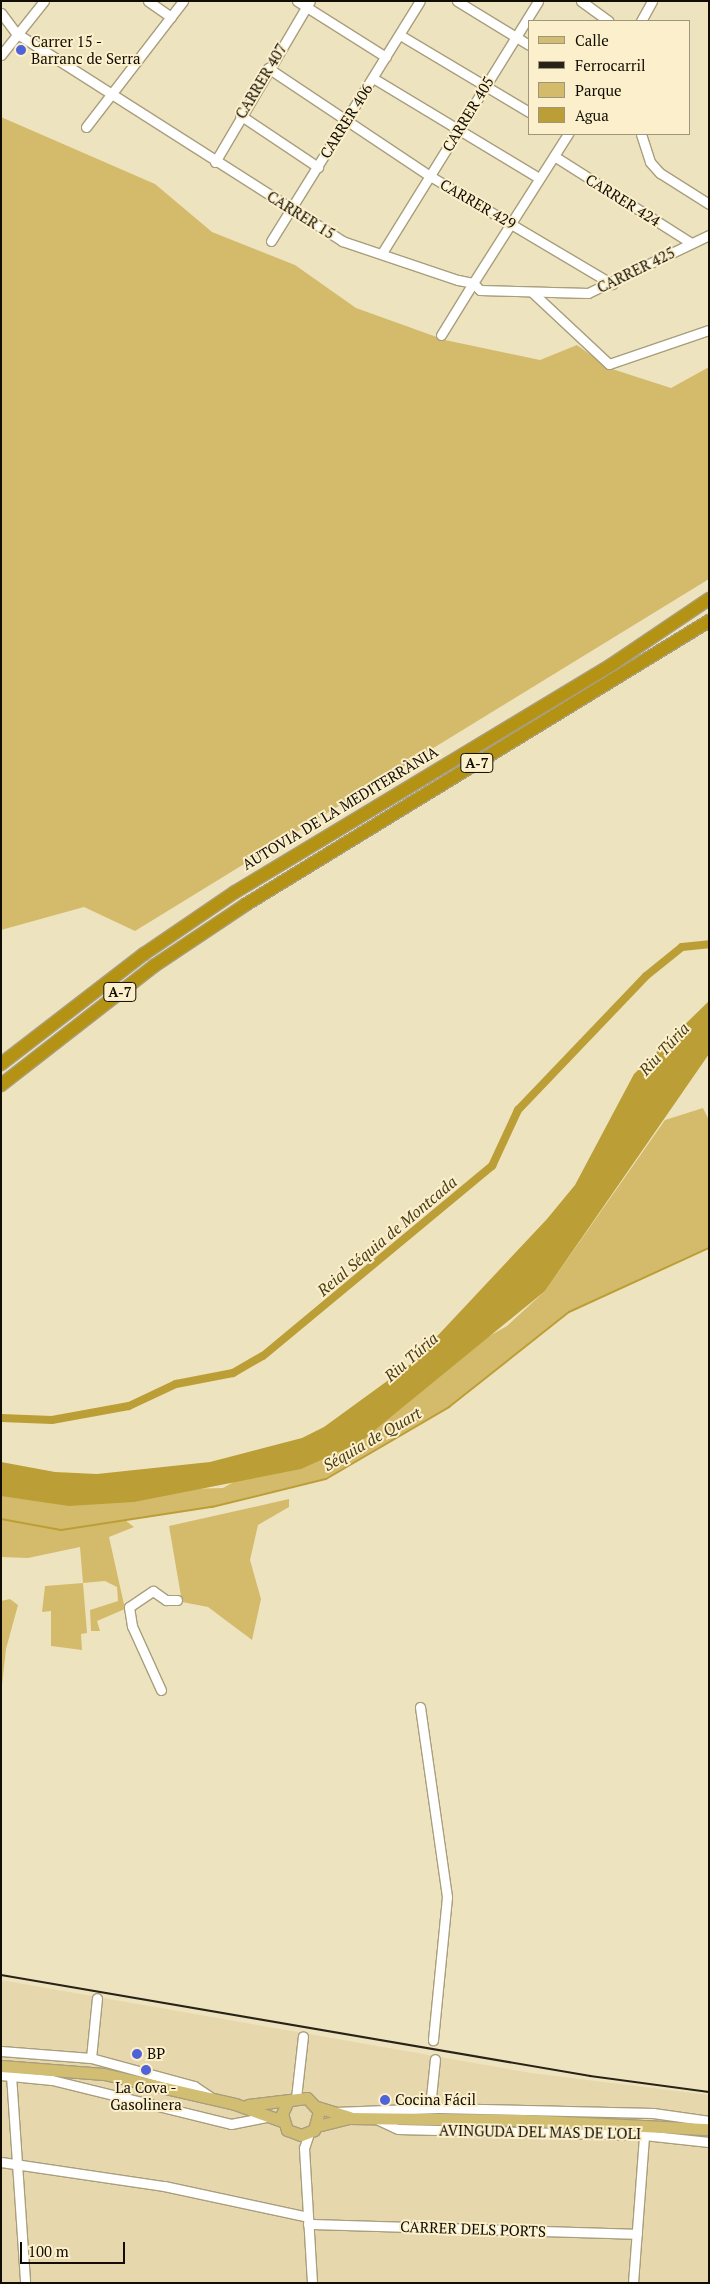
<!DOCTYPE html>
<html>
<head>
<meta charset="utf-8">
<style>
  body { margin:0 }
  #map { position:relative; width:710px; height:2284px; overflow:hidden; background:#eee3bf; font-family:"PT Serif",serif }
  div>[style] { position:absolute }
  .built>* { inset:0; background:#e6d7ad }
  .green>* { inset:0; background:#d4bb6c }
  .water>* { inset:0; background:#bc9e37 }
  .stream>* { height:2px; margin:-1px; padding:0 1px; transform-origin:1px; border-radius:1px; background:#bc9e37 }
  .canal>* { height:8px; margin:-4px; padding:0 4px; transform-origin:4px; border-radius:4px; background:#bc9e37 }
  .roads { filter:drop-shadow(1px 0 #a99e7c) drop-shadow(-1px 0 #a99e7c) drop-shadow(0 1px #a99e7c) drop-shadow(0 -1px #a99e7c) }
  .minor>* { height:9px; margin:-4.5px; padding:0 4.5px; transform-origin:4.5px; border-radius:4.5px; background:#fff }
  .major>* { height:11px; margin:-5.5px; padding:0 5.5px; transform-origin:5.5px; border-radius:5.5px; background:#d2be72 }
  .highway>* { height:12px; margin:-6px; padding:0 6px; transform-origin:6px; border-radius:6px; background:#b49314 }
  .rail>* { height:2px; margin:-1px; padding:0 1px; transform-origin:1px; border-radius:1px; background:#282316 }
  .dots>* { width:14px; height:14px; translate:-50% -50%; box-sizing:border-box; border:2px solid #fcf0cc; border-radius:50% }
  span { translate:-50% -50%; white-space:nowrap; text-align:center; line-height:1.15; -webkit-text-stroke:4px #fcf0cc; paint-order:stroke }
  .shield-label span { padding:1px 4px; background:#fcf0cc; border:1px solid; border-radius:4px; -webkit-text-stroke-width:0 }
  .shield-label { font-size:14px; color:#120d03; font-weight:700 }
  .poi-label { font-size:15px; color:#120d03 }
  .left { translate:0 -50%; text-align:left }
  .street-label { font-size:15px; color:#120d03 }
  .water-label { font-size:16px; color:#4a3d13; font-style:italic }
  .frame { position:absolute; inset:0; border:2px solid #120d03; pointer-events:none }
  .legend { position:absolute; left:528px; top:20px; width:162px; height:115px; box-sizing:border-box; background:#fcf0cc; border:1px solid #9e957c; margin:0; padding:6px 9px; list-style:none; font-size:15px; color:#120d03 }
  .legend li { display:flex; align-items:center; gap:10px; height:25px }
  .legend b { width:25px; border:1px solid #9e957c }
  .scale { position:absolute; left:20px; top:2242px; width:105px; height:22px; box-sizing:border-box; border:2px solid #120d03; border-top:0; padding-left:6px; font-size:15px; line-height:18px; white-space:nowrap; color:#120d03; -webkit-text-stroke:4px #fcf0cc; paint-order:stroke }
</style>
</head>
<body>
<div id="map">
  <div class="built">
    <div style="clip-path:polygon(1px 1980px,531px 2073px,709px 2095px,709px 2283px,1px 2283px)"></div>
  </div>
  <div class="green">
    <div style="clip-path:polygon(1px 117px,155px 184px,212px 232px,295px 265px,356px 308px,445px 340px,540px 360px,577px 345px,609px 368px,671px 388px,709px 367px,709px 579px,135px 931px,84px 907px,1px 930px)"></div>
    <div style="clip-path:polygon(703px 1108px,709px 1120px,709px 1248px,569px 1312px,449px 1407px,326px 1479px,212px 1507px,125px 1520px,134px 1527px,109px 1537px,125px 1609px,97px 1621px,100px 1631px,91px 1631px,90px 1610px,118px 1601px,117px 1587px,105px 1581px,83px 1583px,87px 1633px,81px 1634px,82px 1650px,51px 1646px,51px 1611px,42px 1612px,45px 1586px,83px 1583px,80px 1547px,28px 1558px,1px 1557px,1px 1494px,223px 1488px,507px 1326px,545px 1291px,665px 1120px)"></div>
    <div style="clip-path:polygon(289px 1499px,289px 1507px,258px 1525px,250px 1560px,261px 1599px,252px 1640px,208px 1607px,182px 1602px,169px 1526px)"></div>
    <div style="clip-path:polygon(10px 1599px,18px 1605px,6px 1649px,1px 1694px,1px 1601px)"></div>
  </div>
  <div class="water">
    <div style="clip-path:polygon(709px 1001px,709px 1054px,545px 1291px,359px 1443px,301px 1469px,134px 1502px,69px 1506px,1px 1496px,1px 1462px,55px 1472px,97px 1474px,210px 1462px,302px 1438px,324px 1427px,412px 1363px,547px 1219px,575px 1185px,634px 1074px)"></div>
  </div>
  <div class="stream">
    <div style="left:1px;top:1519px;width:61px;rotate:10.4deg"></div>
    <div style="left:61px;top:1530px;width:153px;rotate:-8.7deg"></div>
    <div style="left:212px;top:1507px;width:117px;rotate:-13.8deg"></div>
    <div style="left:326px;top:1479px;width:143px;rotate:-30.3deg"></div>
    <div style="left:449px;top:1407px;width:153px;rotate:-38.4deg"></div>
    <div style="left:569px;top:1312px;width:154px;rotate:-24.6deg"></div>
  </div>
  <div class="canal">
    <div style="left:1px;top:1418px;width:51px;rotate:2.2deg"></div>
    <div style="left:52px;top:1420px;width:78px;rotate:-10.3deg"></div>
    <div style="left:129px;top:1406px;width:52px;rotate:-25.1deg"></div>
    <div style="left:176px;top:1384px;width:58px;rotate:-10.9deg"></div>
    <div style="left:233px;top:1373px;width:34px;rotate:-30deg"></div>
    <div style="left:263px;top:1356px;width:298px;rotate:-39.7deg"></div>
    <div style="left:492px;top:1166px;width:62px;rotate:-65.1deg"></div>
    <div style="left:518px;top:1110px;width:185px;rotate:-46.3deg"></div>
    <div style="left:646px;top:976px;width:46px;rotate:-38.9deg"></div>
    <div style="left:682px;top:947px;width:27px;rotate:-6deg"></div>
  </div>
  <div class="roads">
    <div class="minor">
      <div style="left:148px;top:1px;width:28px;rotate:35deg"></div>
      <div style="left:297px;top:1px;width:105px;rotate:32.2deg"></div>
      <div style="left:457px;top:1px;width:84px;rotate:31.4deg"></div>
      <div style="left:581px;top:1px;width:34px;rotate:36deg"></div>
      <div style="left:1px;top:13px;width:25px;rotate:53deg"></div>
      <div style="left:16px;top:33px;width:387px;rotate:32.5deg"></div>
      <div style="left:342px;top:241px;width:122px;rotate:18.6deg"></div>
      <div style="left:458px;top:280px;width:15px;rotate:11deg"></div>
      <div style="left:473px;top:283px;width:177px;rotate:-57.5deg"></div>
      <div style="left:641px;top:21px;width:23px;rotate:-61deg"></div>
      <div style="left:400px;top:35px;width:150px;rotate:30.8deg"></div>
      <div style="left:1px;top:55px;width:69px;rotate:-51.5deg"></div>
      <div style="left:268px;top:68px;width:195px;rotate:33.7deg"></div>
      <div style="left:430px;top:176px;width:212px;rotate:30.7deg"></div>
      <div style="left:373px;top:78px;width:194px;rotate:31.1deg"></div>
      <div style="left:240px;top:115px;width:94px;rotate:33.7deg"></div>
      <div style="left:86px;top:127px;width:159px;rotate:-52.4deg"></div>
      <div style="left:641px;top:134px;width:29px;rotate:72deg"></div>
      <div style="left:650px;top:162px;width:15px;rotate:48deg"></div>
      <div style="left:660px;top:173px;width:58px;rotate:32.3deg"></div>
      <div style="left:554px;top:156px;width:162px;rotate:32.4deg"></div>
      <div style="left:215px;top:162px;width:187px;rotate:-59.5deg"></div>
      <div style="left:271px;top:241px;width:282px;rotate:-58.2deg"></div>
      <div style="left:382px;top:253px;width:296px;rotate:-58.2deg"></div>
      <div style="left:533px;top:293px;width:104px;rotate:43.1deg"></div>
      <div style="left:609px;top:364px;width:106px;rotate:-18.8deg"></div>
      <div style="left:441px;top:335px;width:61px;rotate:-58.4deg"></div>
      <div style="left:473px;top:283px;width:10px;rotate:45deg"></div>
      <div style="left:480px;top:290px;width:108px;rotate:1.6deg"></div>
      <div style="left:588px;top:293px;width:134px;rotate:-25.6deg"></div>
      <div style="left:161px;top:1690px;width:70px;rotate:-114.4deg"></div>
      <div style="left:132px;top:1626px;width:19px;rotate:-99deg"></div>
      <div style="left:129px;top:1607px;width:29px;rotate:-34deg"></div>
      <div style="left:153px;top:1591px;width:16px;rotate:35deg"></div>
      <div style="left:166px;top:1600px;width:11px"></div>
      <div style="left:420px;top:1707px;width:192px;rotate:81.9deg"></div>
      <div style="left:447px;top:1897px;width:144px;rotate:95.6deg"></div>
      <div style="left:1px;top:2051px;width:90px;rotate:4.4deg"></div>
      <div style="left:91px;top:2058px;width:107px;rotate:15.2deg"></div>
      <div style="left:194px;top:2086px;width:18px;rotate:34deg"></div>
      <div style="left:91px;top:2058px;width:60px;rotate:-84.3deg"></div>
      <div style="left:1px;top:2075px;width:51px;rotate:5.6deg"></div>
      <div style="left:52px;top:2080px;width:184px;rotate:13.8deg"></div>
      <div style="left:231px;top:2124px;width:37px;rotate:-11deg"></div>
      <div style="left:11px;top:2075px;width:208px;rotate:86.1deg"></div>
      <div style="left:296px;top:2098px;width:62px;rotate:-83.6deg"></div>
      <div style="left:430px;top:2107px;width:48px;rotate:-84.1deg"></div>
      <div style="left:335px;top:2112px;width:103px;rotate:-2.2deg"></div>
      <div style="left:438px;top:2108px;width:215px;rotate:1.3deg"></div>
      <div style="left:653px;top:2113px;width:57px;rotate:8.1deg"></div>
      <div style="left:374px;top:2118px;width:26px;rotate:25deg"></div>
      <div style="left:398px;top:2129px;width:246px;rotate:1.4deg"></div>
      <div style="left:644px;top:2135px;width:65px;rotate:6.1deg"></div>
      <div style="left:309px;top:2133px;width:16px;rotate:108deg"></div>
      <div style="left:304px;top:2148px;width:135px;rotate:86.6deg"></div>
      <div style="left:1px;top:2162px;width:165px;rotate:8.4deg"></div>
      <div style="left:164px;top:2186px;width:147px;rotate:12.1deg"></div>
      <div style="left:308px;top:2224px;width:329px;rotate:1.7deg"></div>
      <div style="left:633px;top:2283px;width:148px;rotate:-85.7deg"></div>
    </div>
    <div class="major">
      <div style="left:1px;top:2066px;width:103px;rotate:4.4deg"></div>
      <div style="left:104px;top:2074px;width:134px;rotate:12.9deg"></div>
      <div style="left:235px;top:2104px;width:50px;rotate:19.9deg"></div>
      <div style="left:248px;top:2105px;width:59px;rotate:-6.8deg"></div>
      <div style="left:307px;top:2098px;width:18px;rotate:47deg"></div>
      <div style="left:319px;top:2111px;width:20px;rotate:105deg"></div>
      <div style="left:314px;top:2130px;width:14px;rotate:159deg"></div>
      <div style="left:301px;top:2135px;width:15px;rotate:-160deg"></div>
      <div style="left:287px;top:2130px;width:17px;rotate:-107deg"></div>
      <div style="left:282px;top:2114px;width:12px;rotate:-66deg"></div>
      <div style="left:317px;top:2107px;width:34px;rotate:17deg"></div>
      <div style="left:317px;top:2126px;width:33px;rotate:-14deg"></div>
      <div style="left:349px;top:2118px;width:173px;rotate:0.7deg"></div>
      <div style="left:522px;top:2120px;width:187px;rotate:2.8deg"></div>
    </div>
    <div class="highway">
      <div style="left:1px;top:1064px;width:180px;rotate:-37.6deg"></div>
      <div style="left:144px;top:954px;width:110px;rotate:-34.3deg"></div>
      <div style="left:235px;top:892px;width:439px;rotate:-31.1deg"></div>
      <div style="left:611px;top:665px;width:118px;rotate:-34deg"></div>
      <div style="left:1px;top:1085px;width:194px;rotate:-37.9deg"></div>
      <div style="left:154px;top:966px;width:110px;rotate:-33.8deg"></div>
      <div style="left:245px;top:905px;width:544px;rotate:-31.47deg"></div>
    </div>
  </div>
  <div class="rail">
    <div style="left:1px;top:1975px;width:598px;rotate:9.73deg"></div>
    <div style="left:590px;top:2076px;width:120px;rotate:7.7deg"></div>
  </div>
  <div class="dots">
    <div style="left:21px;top:50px;background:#4f63d8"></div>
    <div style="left:137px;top:2054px;background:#4f63d8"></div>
    <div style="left:146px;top:2070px;background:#4f63d8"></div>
    <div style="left:385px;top:2100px;background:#4f63d8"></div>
  </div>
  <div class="shield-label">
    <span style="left:477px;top:763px">A-7</span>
    <span style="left:120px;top:992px">A-7</span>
  </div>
  <div class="poi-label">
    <span class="left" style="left:31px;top:50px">Carrer 15 -<br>Barranc de Serra</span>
    <span class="left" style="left:147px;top:2054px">BP</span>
    <span style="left:146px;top:2096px">La Cova -<br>Gasolinera</span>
    <span class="left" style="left:395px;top:2100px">Cocina Fácil</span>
  </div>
  <div class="street-label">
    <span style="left:261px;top:81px;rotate:-59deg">CARRER 407</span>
    <span style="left:468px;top:114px;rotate:-59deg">CARRER 405</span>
    <span style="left:346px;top:121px;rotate:-58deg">CARRER 406</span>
    <span style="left:623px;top:200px;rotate:32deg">CARRER 424</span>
    <span style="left:478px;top:204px;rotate:30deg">CARRER 429</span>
    <span style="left:301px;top:215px;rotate:32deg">CARRER 15</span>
    <span style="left:636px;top:270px;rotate:-26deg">CARRER 425</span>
    <span style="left:340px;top:808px;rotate:-31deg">AUTOVIA DE LA MEDITERRÀNIA</span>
    <span style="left:540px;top:2132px;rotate:1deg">AVINGUDA DEL MAS DE L'OLI</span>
    <span style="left:473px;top:2229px;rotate:2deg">CARRER DELS PORTS</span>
  </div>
  <div class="water-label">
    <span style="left:664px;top:1049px;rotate:-47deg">Riu Túria</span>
    <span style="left:387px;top:1236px;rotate:-40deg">Reial Séquia de Montcada</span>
    <span style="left:411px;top:1357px;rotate:-41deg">Riu Túria</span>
    <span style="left:372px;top:1439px;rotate:-30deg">Séquia de Quart</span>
  </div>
  <div class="frame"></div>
  <ul class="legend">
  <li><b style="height:6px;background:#d2be72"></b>Calle</li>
  <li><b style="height:6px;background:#282316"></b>Ferrocarril</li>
  <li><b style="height:14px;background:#d4bb6c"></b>Parque</li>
  <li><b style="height:14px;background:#bc9e37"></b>Agua</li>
  </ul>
  <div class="scale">100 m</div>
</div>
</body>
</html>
